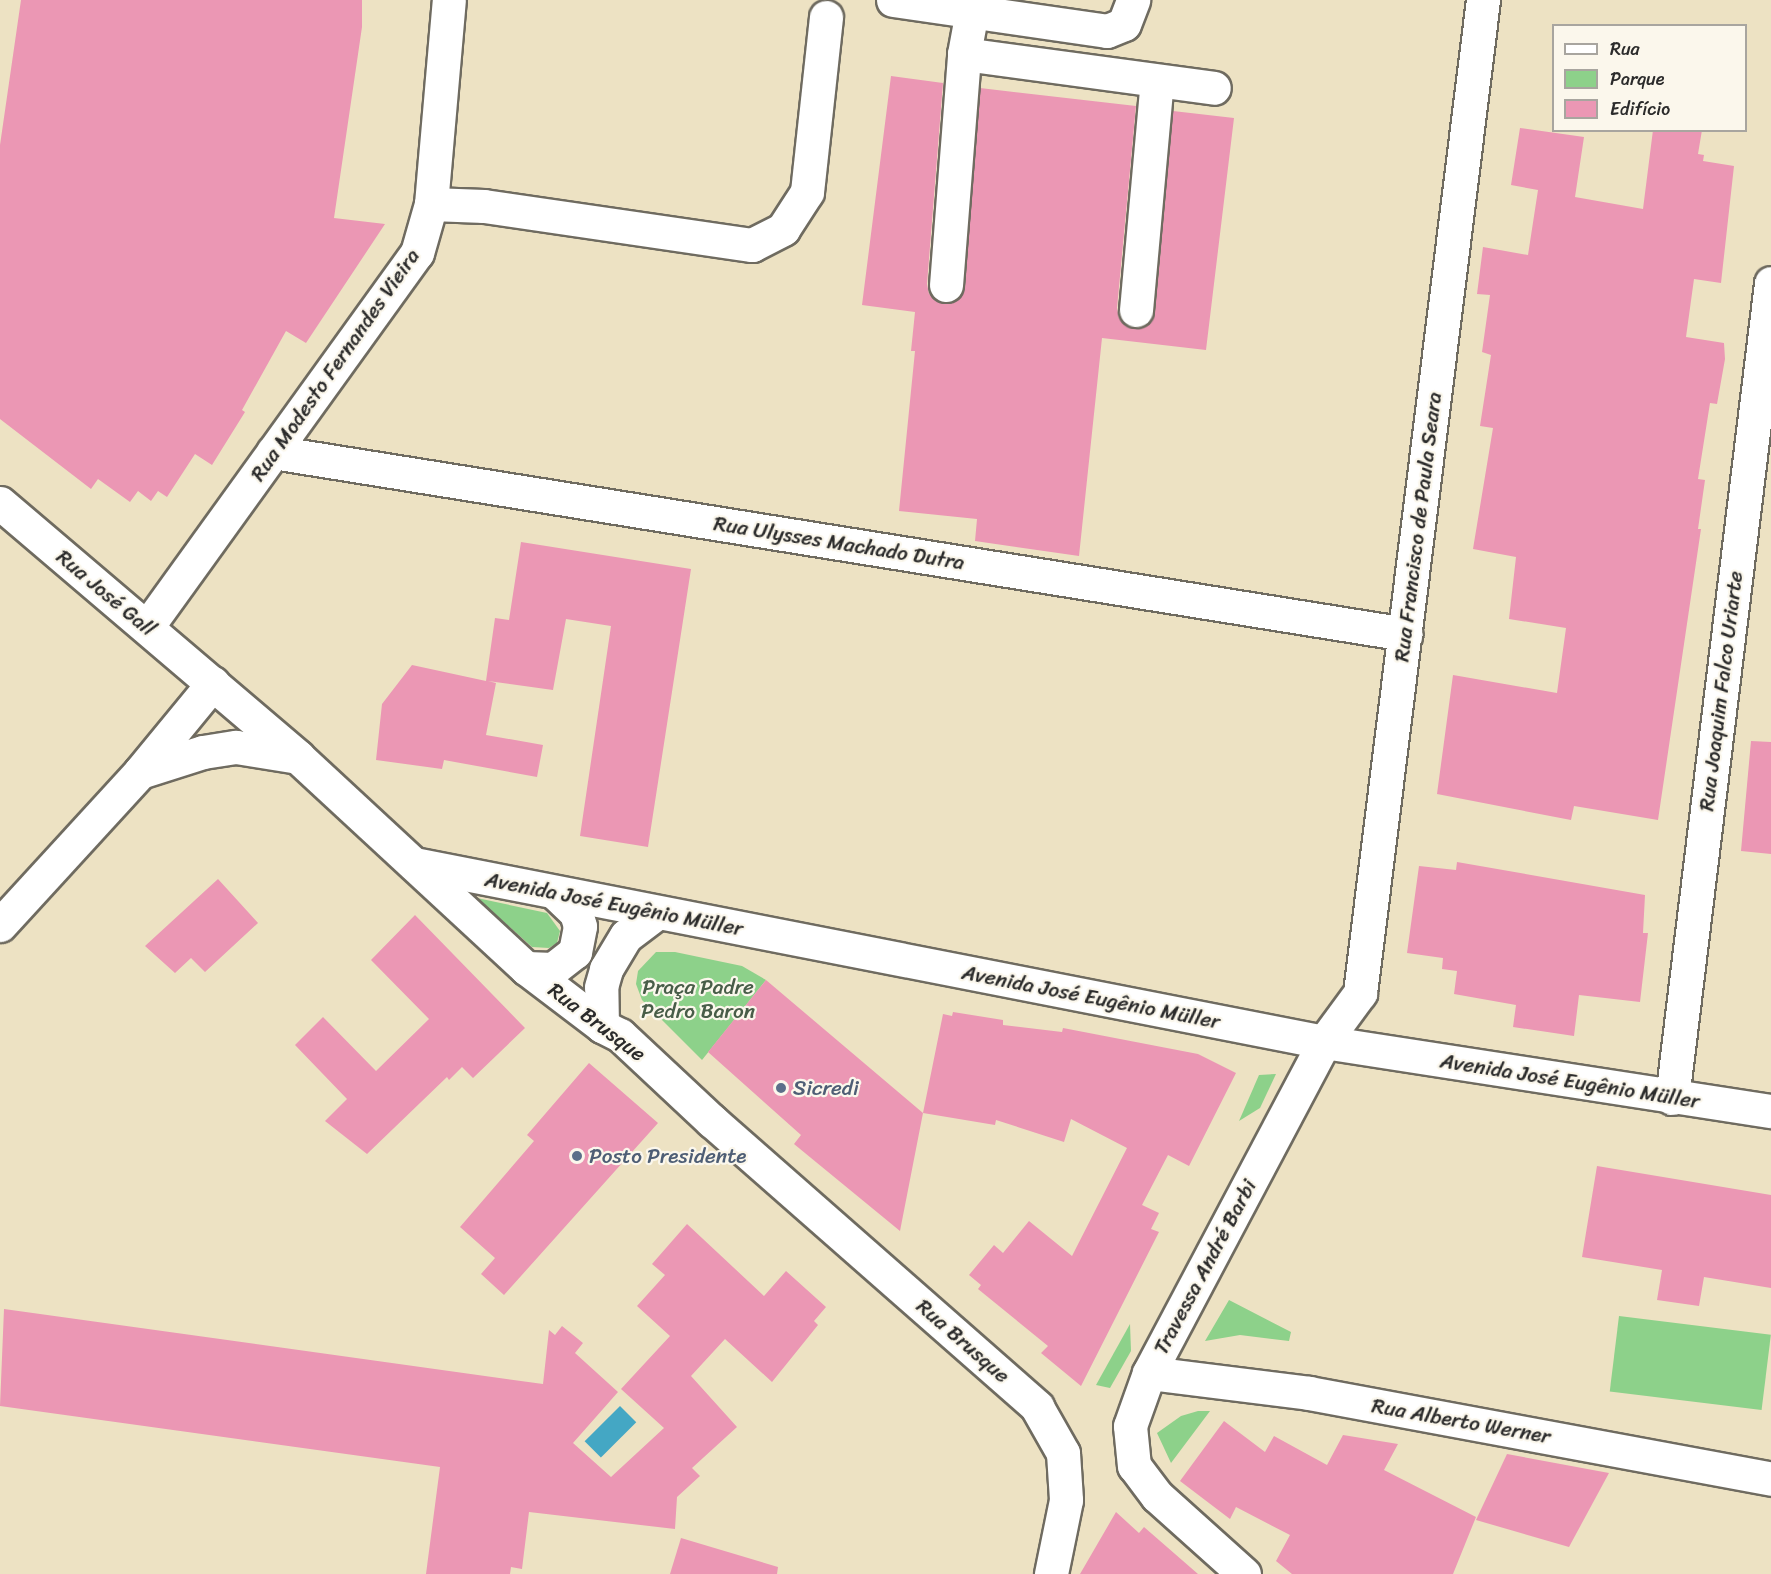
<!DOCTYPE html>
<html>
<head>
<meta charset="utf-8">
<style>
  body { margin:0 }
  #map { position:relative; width:1771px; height:1574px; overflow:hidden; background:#ede2c3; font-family:Sriracha,sans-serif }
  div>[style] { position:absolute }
  .green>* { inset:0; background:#8dd18a; transform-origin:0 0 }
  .water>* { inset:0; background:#44a7c4; transform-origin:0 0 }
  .building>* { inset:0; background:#eb97b4 }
  .roads { filter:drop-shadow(2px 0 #6f6b60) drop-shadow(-2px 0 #6f6b60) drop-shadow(0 2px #6f6b60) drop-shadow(0 -2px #6f6b60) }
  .minor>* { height:33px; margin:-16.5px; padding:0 16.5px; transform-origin:16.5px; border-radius:16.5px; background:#fff }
  .major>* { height:33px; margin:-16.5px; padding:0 16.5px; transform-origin:16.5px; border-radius:16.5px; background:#fff }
  .dots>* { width:16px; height:16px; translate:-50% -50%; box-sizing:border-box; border:3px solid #fbf7ec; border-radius:50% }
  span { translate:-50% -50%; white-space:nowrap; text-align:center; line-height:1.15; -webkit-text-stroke:4.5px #fbf7ec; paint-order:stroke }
  .street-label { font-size:21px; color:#2b2b2b }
  .park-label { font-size:21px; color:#485d48 }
  .service-label { font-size:21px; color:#4e5e75 }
  .left { translate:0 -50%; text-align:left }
  .legend { position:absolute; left:1552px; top:24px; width:195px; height:108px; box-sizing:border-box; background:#fbf7ec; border:2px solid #a8a59f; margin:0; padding:8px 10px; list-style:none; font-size:18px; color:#2b2b2b }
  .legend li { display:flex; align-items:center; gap:12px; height:30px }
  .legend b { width:30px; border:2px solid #a8a59f }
</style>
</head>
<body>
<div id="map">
  <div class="green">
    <div style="clip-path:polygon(477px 898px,547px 913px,560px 931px,557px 943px,549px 948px,532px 947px)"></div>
    <div style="clip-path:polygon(656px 952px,675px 952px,742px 966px,766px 980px,702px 1060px,642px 1000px,636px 984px,638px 971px)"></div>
    <div style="clip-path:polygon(1276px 1074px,1260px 1108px,1239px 1121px,1259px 1075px)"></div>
    <div style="clip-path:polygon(1229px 1300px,1291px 1332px,1289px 1341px,1240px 1335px,1205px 1341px)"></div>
    <div style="left:1619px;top:1316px;width:153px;height:76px;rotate:7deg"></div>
    <div style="clip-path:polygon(1130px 1324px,1131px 1351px,1110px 1388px,1096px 1385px)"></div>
    <div style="clip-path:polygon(1198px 1411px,1210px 1411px,1171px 1463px,1157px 1433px,1181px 1416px)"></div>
  </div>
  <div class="water">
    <div style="left:620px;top:1406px;width:23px;height:50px;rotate:45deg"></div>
  </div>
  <div class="building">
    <div style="clip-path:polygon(21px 0,362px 0,362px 27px,334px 218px,385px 224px,306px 343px,286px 331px,242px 410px,245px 412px,212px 465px,195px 454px,167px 497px,158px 491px,151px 501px,138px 491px,130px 502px,98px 479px,91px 489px,0 419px,0 145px)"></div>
    <div style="clip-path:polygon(891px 76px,943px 83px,927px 284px,929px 294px,944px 304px,955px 302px,965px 286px,980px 88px,1136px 106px,1117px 308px,1119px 318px,1134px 329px,1144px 327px,1155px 312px,1173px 111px,1234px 118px,1206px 350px,1102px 338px,1079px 556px,975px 541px,977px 519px,899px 511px,915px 351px,911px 351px,915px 312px,862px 305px)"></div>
    <div style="clip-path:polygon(1520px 128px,1584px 137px,1575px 197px,1643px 209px,1653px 130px,1702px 130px,1698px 154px,1704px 155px,1703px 161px,1734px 166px,1721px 283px,1694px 279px,1686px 337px,1724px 343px,1725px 359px,1717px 404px,1710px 403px,1698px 479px,1705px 480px,1698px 529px,1701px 529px,1658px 820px,1574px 806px,1571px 820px,1437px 794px,1453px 675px,1557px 693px,1566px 628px,1509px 619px,1516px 557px,1473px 549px,1493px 428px,1480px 426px,1491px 355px,1482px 352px,1490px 295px,1477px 294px,1483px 247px,1528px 255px,1538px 190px,1511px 185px)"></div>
    <div style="clip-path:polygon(521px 542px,691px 569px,648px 847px,580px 836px,611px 626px,566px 619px,553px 690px,488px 681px,496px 683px,486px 735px,543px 745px,537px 777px,444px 760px,442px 769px,376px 760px,382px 704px,412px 665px,486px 681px,495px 618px,509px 620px)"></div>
    <div style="clip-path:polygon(1751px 741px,1771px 742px,1771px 854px,1741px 851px)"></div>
    <div style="clip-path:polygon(1457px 862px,1645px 895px,1643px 933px,1648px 933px,1640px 1002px,1579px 995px,1574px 1036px,1513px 1027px,1516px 1005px,1454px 994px,1457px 971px,1442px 969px,1443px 958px,1407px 953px,1419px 866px,1456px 870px)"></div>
    <div style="clip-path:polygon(218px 879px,258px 923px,205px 972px,191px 958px,175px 973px,145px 946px)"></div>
    <div style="clip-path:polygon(415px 915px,525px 1028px,473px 1078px,462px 1067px,449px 1080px,447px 1077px,367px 1154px,325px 1121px,347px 1099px,295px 1045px,323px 1017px,376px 1071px,429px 1019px,371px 960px)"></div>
    <div style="clip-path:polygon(766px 980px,923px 1113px,900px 1231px,794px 1144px,801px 1135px,708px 1052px)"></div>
    <div style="clip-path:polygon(953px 1012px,1003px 1020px,1003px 1025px,1062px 1032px,1063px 1028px,1198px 1054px,1236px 1073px,1189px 1166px,1168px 1155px,1142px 1205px,1159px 1213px,1151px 1229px,1159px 1232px,1081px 1386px,1041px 1353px,1048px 1346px,978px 1289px,981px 1285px,969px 1275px,994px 1245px,1003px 1253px,1029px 1221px,1072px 1256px,1127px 1148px,1071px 1119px,1064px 1142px,996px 1120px,995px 1125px,923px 1113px,943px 1014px,952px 1016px)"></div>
    <div style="clip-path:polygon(589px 1063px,658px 1123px,504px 1295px,481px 1274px,495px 1258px,460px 1227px,534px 1141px,527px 1135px)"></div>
    <div style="clip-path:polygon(1597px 1166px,1771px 1195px,1771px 1288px,1704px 1277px,1699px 1306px,1657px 1300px,1662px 1270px,1582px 1257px)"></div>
    <div style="clip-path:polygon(687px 1224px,764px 1296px,786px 1271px,826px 1307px,814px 1321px,818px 1325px,772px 1382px,725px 1339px,691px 1376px,737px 1427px,692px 1468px,700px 1476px,677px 1497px,675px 1529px,529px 1512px,522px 1569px,511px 1567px,510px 1574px,426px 1574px,440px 1467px,0 1406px,4px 1309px,543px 1384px,549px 1330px,555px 1335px,562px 1326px,583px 1343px,575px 1353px,618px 1392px,573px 1443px,611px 1477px,664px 1428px,621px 1389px,670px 1336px,637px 1306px,665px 1275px,652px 1264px)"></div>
    <div style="clip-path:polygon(1224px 1421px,1265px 1452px,1274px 1436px,1327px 1465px,1343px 1435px,1398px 1444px,1384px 1470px,1476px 1517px,1453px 1574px,1292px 1574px,1276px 1561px,1290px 1535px,1236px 1507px,1230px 1519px,1180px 1481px)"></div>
    <div style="clip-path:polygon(1507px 1454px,1609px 1473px,1569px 1547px,1476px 1520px)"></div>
    <div style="clip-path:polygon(1116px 1512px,1139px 1533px,1144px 1527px,1198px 1574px,1080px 1574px)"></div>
    <div style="clip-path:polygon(681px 1538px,778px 1567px,777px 1574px,670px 1574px)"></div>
  </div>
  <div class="roads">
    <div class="minor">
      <div style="left:893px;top:0;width:216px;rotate:8.2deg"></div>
      <div style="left:1107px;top:31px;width:18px;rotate:-22deg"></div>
      <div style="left:1124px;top:24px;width:26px;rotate:-69deg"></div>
      <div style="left:964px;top:54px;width:252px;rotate:7.7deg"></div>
      <div style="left:431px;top:204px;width:53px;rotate:2.2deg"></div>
      <div style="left:484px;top:206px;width:271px;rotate:8.3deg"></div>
      <div style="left:752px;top:245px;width:35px;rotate:-27deg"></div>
      <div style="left:783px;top:229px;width:44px;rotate:-57deg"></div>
      <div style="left:807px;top:192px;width:176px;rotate:-83.8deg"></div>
      <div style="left:946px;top:285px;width:232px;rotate:-85.5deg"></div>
      <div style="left:964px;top:54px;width:44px;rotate:-79.5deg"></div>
      <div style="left:1136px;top:310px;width:230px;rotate:-84.8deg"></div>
      <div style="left:273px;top:452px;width:1147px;rotate:9.13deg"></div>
      <div style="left:147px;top:627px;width:461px;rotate:-54.2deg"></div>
      <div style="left:417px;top:253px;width:51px;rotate:-74.1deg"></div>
      <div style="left:431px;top:204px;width:205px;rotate:-85deg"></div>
      <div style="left:140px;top:772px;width:66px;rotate:-17.6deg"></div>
      <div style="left:203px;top:752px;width:33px;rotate:-9deg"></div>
      <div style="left:236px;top:747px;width:63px;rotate:9.2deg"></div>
      <div style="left:0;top:925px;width:207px;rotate:-47.5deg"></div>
      <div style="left:140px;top:772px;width:115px;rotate:-50.6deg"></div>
      <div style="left:1324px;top:1042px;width:61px;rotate:-53.7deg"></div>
      <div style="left:1360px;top:993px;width:1001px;rotate:-82.94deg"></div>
      <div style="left:1672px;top:1098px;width:821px;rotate:-83.07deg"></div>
    </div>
    <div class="major">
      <div style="left:0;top:503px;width:392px;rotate:40.4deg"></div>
      <div style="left:298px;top:757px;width:311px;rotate:42.8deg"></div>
      <div style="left:526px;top:968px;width:96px;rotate:37.3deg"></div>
      <div style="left:602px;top:1026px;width:20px;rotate:27deg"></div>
      <div style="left:620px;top:1035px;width:126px;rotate:43.1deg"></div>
      <div style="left:712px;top:1121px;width:433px;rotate:41.3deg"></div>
      <div style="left:1037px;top:1407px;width:53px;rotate:60.5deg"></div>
      <div style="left:1063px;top:1453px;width:47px;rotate:86.3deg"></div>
      <div style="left:1066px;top:1500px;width:76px;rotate:101.5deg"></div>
      <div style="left:414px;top:864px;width:927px;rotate:11.07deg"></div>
      <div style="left:1324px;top:1042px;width:452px;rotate:8.8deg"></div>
      <div style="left:526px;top:968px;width:27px;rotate:2deg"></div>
      <div style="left:553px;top:969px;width:28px;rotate:-38deg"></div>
      <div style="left:575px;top:952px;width:26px;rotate:-79deg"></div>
      <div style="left:580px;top:926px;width:14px;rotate:-107deg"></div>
      <div style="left:576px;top:913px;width:28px;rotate:-136deg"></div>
      <div style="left:602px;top:1026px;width:39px;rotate:-91deg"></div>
      <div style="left:601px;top:987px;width:19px;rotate:-74deg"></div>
      <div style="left:606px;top:969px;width:39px;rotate:-59deg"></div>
      <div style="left:626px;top:936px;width:39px;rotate:-37deg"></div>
      <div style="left:1149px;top:1373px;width:161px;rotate:7.1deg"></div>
      <div style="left:1309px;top:1393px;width:470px;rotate:10.5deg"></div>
      <div style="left:1244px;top:1574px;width:117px;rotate:-138.1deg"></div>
      <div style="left:1157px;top:1496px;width:38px;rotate:-127deg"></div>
      <div style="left:1134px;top:1466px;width:40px;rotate:-95.7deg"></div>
      <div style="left:1130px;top:1426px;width:56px;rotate:-70.3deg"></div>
      <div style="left:1149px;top:1373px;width:374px;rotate:-62.1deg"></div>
    </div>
  </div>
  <div class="dots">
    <div style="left:781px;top:1088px;background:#5c6f8a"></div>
    <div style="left:577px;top:1156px;background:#5c6f8a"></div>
  </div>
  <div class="street-label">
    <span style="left:335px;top:365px;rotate:-55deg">Rua Modesto Fernandes Vieira</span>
    <span style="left:1418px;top:527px;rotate:-83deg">Rua Francisco de Paula Seara</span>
    <span style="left:839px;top:543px;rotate:9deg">Rua Ulysses Machado Dutra</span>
    <span style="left:106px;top:593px;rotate:40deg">Rua José Gall</span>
    <span style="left:1721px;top:691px;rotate:-83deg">Rua Joaquim Falco Uriarte</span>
    <span style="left:614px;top:904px;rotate:11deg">Avenida José Eugênio Müller</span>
    <span style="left:1091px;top:997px;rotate:11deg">Avenida José Eugênio Müller</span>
    <span style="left:597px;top:1022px;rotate:37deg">Rua Brusque</span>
    <span style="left:1570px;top:1081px;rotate:9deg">Avenida José Eugênio Müller</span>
    <span style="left:1205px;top:1267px;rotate:-62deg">Travessa André Barbi</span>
    <span style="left:963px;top:1341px;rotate:41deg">Rua Brusque</span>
    <span style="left:1461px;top:1421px;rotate:10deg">Rua Alberto Werner</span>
  </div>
  <div class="park-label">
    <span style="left:698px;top:999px">Praça Padre<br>Pedro Baron</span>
  </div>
  <div class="service-label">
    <span class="left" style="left:793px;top:1088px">Sicredi</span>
    <span class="left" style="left:589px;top:1156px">Posto Presidente</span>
  </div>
  <ul class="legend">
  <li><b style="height:8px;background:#fff"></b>Rua</li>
  <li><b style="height:16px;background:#8dd18a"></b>Parque</li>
  <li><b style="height:16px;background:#eb97b4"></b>Edifício</li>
  </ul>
</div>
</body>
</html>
